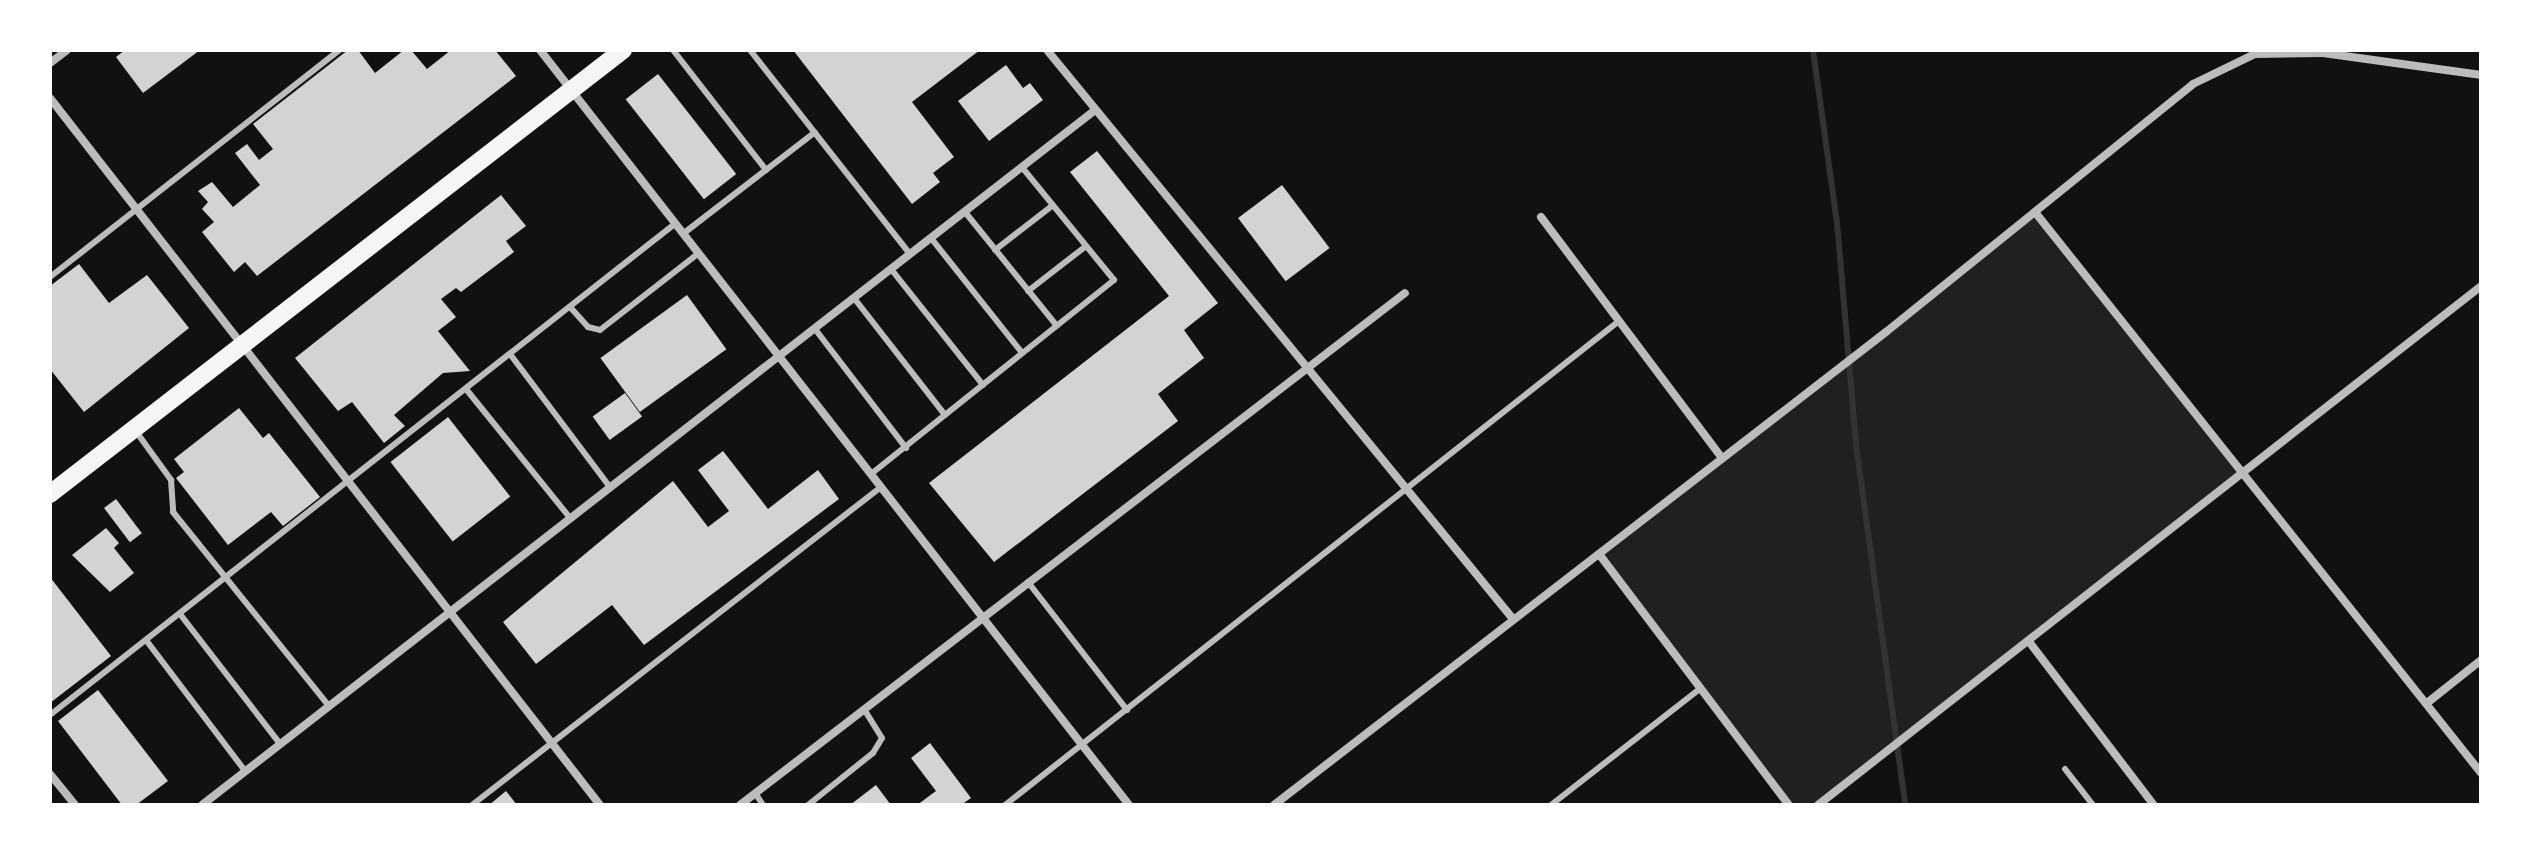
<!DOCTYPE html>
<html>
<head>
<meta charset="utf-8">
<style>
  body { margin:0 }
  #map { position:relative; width:2531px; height:855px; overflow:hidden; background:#111; font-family:"Exo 2",sans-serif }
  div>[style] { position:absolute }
  .green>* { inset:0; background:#202020 }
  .stream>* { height:6px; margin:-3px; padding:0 3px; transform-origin:3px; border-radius:3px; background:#333 }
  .building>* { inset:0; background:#d3d3d3; transform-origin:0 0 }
  .service>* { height:6px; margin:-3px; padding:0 3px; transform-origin:3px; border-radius:3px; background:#bcbcbc }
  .minor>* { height:8px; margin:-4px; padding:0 4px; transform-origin:4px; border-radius:4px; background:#bcbcbc }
  .primary>* { height:18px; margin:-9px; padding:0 9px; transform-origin:9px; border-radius:9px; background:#f5f5f5 }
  span { translate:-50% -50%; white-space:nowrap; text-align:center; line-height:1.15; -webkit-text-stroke:8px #fff; paint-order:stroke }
  .frame { position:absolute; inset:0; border:52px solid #fff; pointer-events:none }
</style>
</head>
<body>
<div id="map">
  <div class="green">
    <div style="clip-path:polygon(2035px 212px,2244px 470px,1818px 805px,1789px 805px,1599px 554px)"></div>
  </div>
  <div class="stream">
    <div style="left:1813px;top:50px;width:174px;rotate:82.1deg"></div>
    <div style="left:1837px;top:222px;width:224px;rotate:85.1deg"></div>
    <div style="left:1856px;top:445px;width:363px;rotate:82.2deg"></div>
  </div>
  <div class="building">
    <div style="clip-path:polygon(125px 50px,200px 50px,143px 93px,116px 57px)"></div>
    <div style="clip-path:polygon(348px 50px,358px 50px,375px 73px,404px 50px,411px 50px,427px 69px,451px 50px,495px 50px,516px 76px,257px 276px,245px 262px,234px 272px,202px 232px,214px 222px,202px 209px,208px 202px,198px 191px,212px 182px,233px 207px,260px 185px,235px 153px,247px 144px,259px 160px,273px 149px,253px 124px)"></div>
    <div style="clip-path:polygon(793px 50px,980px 50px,912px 102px,954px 157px,933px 173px,940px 182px,912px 204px)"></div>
    <div style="clip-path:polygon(1006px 65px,1023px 88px,1030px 83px,1043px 100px,989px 141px,958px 101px)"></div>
    <div style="left:658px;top:74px;width:127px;height:41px;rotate:52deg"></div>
    <div style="clip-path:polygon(1097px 151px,1218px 303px,1184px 330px,1204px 358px,1158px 394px,1178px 421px,994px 562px,929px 483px,1169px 296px,1070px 172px)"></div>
    <div style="left:1282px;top:185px;width:79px;height:55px;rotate:53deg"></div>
    <div style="clip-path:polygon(501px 195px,526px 226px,506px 241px,514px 252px,461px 292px,456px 288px,441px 299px,456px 317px,438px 331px,470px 371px,443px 373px,394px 415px,405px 426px,384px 443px,352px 402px,338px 411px,295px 358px)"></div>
    <div style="clip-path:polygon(79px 264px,109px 303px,147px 275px,189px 328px,84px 412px,50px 369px,50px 286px)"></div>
    <div style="left:687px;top:295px;width:67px;height:107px;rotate:54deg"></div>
    <div style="left:625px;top:393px;width:29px;height:40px;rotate:54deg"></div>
    <div style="clip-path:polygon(239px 408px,263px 438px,269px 433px,320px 497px,283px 526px,271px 512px,228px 545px,176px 478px,184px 472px,174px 459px)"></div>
    <div style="left:448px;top:417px;width:101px;height:73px;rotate:52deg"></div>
    <div style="clip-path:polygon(723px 451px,768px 509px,818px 470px,839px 499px,644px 645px,612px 605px,536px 664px,503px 622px,673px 481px,708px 527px,729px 511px,698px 470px)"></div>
    <div style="left:116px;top:499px;width:43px;height:15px;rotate:53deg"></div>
    <div style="clip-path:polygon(106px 528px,119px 543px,114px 548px,134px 573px,110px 592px,72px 555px)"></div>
    <div style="clip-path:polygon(50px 577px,111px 656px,50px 703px)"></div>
    <div style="clip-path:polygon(98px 690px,168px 781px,136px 805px,122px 805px,58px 721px)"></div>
    <div style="clip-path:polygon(930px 743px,971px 798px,961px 805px,917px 805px,936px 791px,911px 758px)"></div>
    <div style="clip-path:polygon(876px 785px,891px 805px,850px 805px)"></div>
    <div style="clip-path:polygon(506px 791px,517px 805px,489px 805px)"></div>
  </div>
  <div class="service">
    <div style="left:673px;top:50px;width:152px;rotate:52.2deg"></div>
    <div style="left:750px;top:50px;width:259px;rotate:51.9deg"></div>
    <div style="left:965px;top:212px;width:146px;rotate:51.1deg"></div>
    <div style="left:684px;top:233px;width:165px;rotate:-37.6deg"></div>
    <div style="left:931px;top:238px;width:147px;rotate:51.6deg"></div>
    <div style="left:995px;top:250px;width:73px;rotate:-37.8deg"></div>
    <div style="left:891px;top:269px;width:148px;rotate:51.6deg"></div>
    <div style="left:50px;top:277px;width:368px;rotate:-38.1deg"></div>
    <div style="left:1028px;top:291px;width:73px;rotate:-37.8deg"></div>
    <div style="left:854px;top:298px;width:148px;rotate:52.1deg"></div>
    <div style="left:570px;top:307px;width:27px;rotate:48deg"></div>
    <div style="left:588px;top:327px;width:12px;rotate:14deg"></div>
    <div style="left:600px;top:330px;width:125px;rotate:-37.9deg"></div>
    <div style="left:815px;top:329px;width:150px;rotate:52.6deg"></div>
    <div style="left:510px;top:354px;width:166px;rotate:53.1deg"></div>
    <div style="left:466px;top:389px;width:166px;rotate:51.1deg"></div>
    <div style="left:135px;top:430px;width:62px;rotate:54.2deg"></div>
    <div style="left:171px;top:480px;width:32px;rotate:86deg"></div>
    <div style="left:173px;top:512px;width:249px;rotate:51.2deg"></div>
    <div style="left:871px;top:474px;width:311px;rotate:-38.6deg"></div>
    <div style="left:1114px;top:280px;width:146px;rotate:-129.2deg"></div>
    <div style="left:1028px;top:582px;width:162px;rotate:52.3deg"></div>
    <div style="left:180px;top:614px;width:164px;rotate:52.4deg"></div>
    <div style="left:146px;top:640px;width:164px;rotate:52.9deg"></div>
    <div style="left:50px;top:715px;width:796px;rotate:-38.17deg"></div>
    <div style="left:2065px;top:769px;width:46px;rotate:52.1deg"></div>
    <div style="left:755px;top:793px;width:14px;rotate:56deg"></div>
    <div style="left:472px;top:805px;width:518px;rotate:-37.87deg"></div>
    <div style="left:808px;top:805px;width:83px;rotate:-38.7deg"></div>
    <div style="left:873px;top:753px;width:17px;rotate:-59deg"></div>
    <div style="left:882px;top:738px;width:34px;rotate:-122deg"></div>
    <div style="left:1005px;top:805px;width:782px;rotate:-38.25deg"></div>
    <div style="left:1551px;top:805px;width:190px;rotate:-38deg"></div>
  </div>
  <div class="minor">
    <div style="left:540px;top:50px;width:958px;rotate:52.04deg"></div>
    <div style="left:1047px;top:50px;width:735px;rotate:50.68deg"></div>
    <div style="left:50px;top:63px;width:21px;rotate:-37deg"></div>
    <div style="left:50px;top:98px;width:896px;rotate:52.12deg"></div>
    <div style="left:2035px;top:212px;width:717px;rotate:51.51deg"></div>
    <div style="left:1541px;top:217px;width:300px;rotate:53.1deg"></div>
    <div style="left:1599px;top:554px;width:315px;rotate:52.9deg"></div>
    <div style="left:2030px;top:643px;width:204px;rotate:52.6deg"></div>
    <div style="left:2427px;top:703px;width:69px;rotate:-38.5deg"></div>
    <div style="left:50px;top:774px;width:40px;rotate:51deg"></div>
    <div style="left:202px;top:805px;width:1132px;rotate:-37.89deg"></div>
    <div style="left:740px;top:805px;width:839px;rotate:-37.59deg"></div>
    <div style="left:1274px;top:805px;width:773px;rotate:-37.7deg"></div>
    <div style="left:1886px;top:332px;width:395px;rotate:-38.9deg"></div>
    <div style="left:2193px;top:84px;width:69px;rotate:-25.8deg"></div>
    <div style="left:2255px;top:54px;width:68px;rotate:-0.8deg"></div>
    <div style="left:2323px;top:53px;width:160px;rotate:7.9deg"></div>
    <div style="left:1818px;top:805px;width:842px;rotate:-38.05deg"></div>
  </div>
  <div class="primary">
    <div style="left:50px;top:494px;width:725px;rotate:-37.77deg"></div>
  </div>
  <div class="frame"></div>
</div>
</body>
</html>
